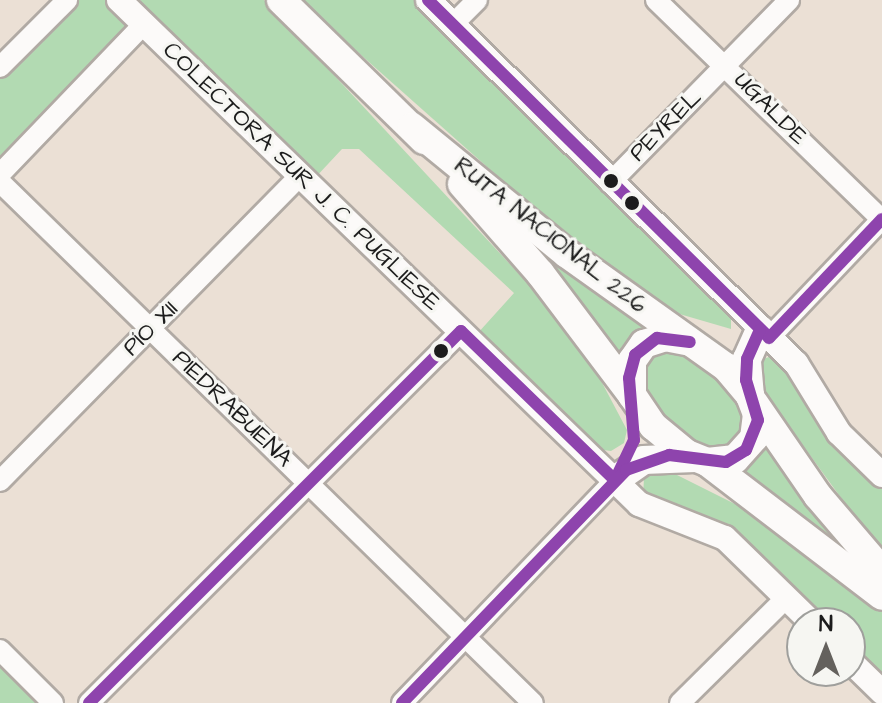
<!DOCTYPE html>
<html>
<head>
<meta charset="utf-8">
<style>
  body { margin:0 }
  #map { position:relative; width:882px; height:703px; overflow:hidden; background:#ebe0d5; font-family:"Architects Daughter",sans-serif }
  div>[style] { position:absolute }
  .green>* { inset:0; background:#b2dab2 }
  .roads { filter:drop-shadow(2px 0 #b1aaa4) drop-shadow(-2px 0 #b1aaa4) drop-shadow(0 2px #b1aaa4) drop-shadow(0 -2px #b1aaa4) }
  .minor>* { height:20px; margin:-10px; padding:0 10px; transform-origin:10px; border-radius:10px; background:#fcfaf9 }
  .major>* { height:24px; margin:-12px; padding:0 12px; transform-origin:12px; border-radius:12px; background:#fcfaf9 }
  .highway>* { height:28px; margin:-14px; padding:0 14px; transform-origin:14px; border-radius:14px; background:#fcfaf9 }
  .bus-1>* { height:12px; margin:-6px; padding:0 6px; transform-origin:6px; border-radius:6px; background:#8e44ad }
  .dots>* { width:22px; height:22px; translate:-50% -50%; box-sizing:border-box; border:4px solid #f6f6f2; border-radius:50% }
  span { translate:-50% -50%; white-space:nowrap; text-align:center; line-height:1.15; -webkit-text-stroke:6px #f6f6f2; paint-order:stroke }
  .street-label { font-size:24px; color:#1c1c1c }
  .north { position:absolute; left:786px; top:607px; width:80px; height:80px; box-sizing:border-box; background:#f6f6f2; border:2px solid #9f9f9c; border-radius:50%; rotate:0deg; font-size:22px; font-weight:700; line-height:32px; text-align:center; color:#1c1c1c }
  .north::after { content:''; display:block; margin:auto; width:28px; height:36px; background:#64615d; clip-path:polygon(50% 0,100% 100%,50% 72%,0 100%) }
</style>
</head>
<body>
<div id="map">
  <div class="green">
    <div style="clip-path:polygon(77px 0,114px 0,133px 25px,0 163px,0 79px)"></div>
    <div style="clip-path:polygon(141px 0,264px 0,549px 306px,599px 377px,627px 430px,624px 443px,611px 451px,596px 449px,477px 334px,514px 293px,359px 149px,342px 149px,314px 179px,138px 3px)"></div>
    <div style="clip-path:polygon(299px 0,414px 0,731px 313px,731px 329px,676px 313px,565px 236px)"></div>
    <div style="clip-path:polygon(496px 202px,660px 328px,619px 369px)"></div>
    <div style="clip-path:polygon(654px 348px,699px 356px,746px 412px,742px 441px,712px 455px,668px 427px,640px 389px,648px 352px)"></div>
    <div style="clip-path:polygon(771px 356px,882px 485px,882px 554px,766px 395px,757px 378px,759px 361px)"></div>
    <div style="clip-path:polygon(766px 428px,882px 580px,733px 470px)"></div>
    <div style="clip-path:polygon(663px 468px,757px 515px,882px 612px,882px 682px,850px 651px,850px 623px,822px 623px,747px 549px,643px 497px,644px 478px,651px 470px)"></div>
    <div style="clip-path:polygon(0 667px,38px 703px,0 703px)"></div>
  </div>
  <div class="roads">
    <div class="minor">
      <div style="left:656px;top:0;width:315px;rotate:44.2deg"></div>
      <div style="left:453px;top:24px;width:34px;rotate:-45deg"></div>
      <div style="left:0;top:67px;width:95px;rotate:-45deg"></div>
      <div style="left:0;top:174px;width:207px;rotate:-46.2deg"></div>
      <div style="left:0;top:182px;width:745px;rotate:44.35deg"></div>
      <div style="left:610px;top:183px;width:256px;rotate:-45.6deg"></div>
      <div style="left:769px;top:338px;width:164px;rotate:-46.5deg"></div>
      <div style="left:0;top:481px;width:429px;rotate:-45.5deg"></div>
      <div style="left:0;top:650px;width:75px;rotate:45deg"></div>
      <div style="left:89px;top:703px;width:526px;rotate:-45deg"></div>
      <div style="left:402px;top:703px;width:308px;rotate:-46.3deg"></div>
      <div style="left:680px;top:703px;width:149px;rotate:-44.7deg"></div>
    </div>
    <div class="major">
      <div style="left:119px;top:0;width:724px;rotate:44.1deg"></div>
      <div style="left:639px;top:504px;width:92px;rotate:21.6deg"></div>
      <div style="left:725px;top:538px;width:122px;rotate:44.3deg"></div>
      <div style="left:428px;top:0;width:517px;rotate:44.61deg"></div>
      <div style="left:796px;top:363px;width:82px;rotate:58.4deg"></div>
      <div style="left:839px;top:433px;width:60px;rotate:44.3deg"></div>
      <div style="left:850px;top:661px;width:45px;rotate:44.1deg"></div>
    </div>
    <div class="highway">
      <div style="left:281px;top:0;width:200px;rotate:44.4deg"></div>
      <div style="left:412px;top:127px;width:199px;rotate:39.3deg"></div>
      <div style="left:566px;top:253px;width:196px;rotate:35.5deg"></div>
      <div style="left:726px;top:367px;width:38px;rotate:50deg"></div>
      <div style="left:750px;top:396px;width:19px;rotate:69deg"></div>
      <div style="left:757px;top:414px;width:24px;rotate:97deg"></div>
      <div style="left:754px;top:438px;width:28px;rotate:132deg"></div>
      <div style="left:735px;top:459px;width:28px;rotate:174deg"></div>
      <div style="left:707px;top:462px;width:22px;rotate:-158deg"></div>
      <div style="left:687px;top:454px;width:44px;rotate:-140.5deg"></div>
      <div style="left:653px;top:426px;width:37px;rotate:-124deg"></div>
      <div style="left:632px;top:395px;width:34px;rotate:-90deg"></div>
      <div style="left:632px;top:361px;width:21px;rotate:-55deg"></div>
      <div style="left:644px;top:344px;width:22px;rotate:-18deg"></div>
      <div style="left:665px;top:337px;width:25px;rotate:11deg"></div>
      <div style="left:462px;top:184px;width:118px;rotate:48.8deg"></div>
      <div style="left:540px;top:273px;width:153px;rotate:53deg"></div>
      <div style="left:750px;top:396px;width:37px;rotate:-95deg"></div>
      <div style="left:747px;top:359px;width:32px;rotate:-66deg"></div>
      <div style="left:754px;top:403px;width:113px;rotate:55.5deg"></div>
      <div style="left:818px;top:496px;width:99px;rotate:49.5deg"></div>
      <div style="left:707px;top:462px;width:220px;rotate:37.4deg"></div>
      <div style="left:615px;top:480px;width:35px;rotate:-35deg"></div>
      <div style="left:644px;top:460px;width:50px;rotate:-2.3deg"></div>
    </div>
  </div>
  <div class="bus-1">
    <div style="left:428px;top:0;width:480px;rotate:44.7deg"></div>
    <div style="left:769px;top:338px;width:164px;rotate:-46.5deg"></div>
    <div style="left:615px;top:480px;width:44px;rotate:-64.6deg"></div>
    <div style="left:634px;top:440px;width:62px;rotate:-94.6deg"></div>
    <div style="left:629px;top:378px;width:24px;rotate:-75deg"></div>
    <div style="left:635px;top:355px;width:28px;rotate:-38deg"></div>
    <div style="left:657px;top:338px;width:33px;rotate:7deg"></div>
    <div style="left:89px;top:703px;width:526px;rotate:-45deg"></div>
    <div style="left:461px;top:331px;width:214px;rotate:44.1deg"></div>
    <div style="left:402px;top:703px;width:323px;rotate:-46.1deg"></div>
    <div style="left:626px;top:470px;width:46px;rotate:-19.2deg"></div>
    <div style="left:669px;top:455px;width:57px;rotate:7deg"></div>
    <div style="left:726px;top:462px;width:23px;rotate:-31deg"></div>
    <div style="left:746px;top:450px;width:32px;rotate:-68deg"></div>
    <div style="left:758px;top:420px;width:42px;rotate:-106.7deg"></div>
    <div style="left:746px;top:380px;width:21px;rotate:-87deg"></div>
    <div style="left:747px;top:359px;width:32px;rotate:-66deg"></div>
  </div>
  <div class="dots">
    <div style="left:611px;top:181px;background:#1c1c1c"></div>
    <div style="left:632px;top:203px;background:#1c1c1c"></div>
    <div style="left:441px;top:351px;background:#1c1c1c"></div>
  </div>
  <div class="street-label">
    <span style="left:770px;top:109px;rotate:45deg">UGALDE</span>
    <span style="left:666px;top:126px;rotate:-45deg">PEYREL</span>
    <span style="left:301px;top:177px;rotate:44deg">COLECTORA SUR J. C. PUGLIESE</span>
    <span style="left:550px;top:236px;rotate:38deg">RUTA NACIONAL 226</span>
    <span style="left:151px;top:329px;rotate:-45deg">PÍO XII</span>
    <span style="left:232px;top:409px;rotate:44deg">PIEDRABUENA</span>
  </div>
  <div class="north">N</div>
</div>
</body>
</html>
